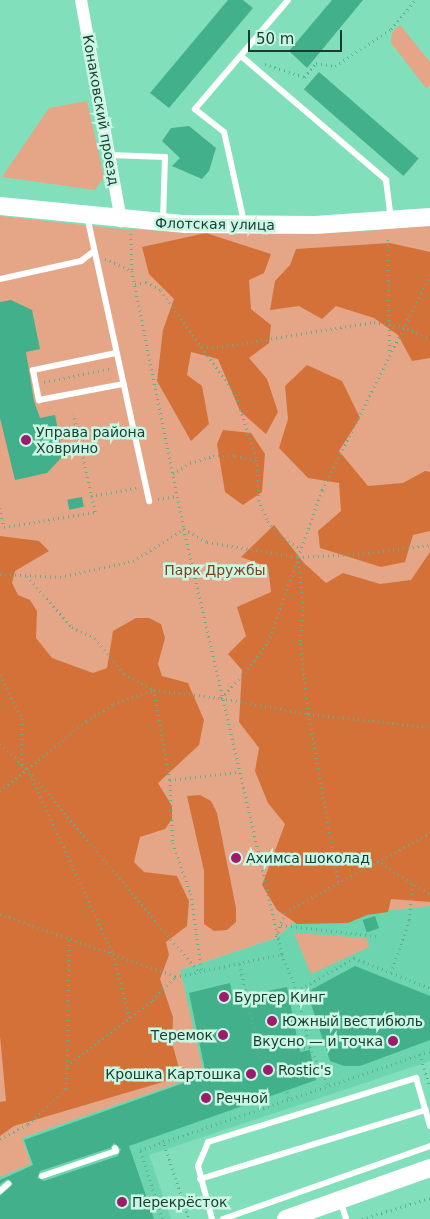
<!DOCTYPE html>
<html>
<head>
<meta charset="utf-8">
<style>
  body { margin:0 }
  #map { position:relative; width:430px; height:1219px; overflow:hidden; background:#82dfbc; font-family:"DejaVu Sans",sans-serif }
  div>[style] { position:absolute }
  .built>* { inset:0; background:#6cd5af }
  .green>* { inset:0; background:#e4a687 }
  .forest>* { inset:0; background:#d47139 }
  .building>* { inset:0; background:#43b08c; transform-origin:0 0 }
  .path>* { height:2.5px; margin-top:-1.25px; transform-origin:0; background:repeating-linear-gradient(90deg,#60ad90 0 1px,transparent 0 5px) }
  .lane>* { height:6px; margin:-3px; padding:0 3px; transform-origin:3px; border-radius:3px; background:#fff }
  .street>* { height:12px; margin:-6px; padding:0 6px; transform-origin:6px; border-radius:6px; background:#fff }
  .secondary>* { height:18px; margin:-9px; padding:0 9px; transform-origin:9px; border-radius:9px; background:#fff }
  .dots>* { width:14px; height:14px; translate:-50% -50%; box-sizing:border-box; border:2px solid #caf6e3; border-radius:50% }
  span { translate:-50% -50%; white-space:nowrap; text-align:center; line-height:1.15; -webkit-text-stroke:5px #caf6e3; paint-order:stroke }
  .street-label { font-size:14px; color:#163e30 }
  .poi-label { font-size:14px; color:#163e30 }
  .left { translate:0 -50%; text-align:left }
  .right { translate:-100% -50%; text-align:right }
  .park-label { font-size:14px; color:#82411b }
  .scale { position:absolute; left:248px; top:30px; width:94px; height:22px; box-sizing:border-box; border:2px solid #163e30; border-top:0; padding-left:6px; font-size:15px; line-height:18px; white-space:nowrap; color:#163e30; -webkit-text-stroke:4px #caf6e3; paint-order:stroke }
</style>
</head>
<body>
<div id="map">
  <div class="built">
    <div style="clip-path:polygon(430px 906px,430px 1061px,149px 1155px,171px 1219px,0 1219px,0 1177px,22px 1138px,203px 1074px,180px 970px,276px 938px,297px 920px)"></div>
  </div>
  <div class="green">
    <div style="clip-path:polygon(400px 25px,430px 62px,430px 86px,426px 88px,391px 43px,392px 32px)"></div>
    <div style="clip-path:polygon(87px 101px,104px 177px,95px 190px,2px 177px,49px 108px)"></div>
    <div style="clip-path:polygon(0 216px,121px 229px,245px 234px,356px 232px,430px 225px,430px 906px,297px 920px,276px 938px,180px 970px,204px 1074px,22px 1138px,31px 1164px,0 1177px)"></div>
    <div style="clip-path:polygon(294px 933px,367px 938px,369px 947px,311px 974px)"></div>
  </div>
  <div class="forest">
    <div style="clip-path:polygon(206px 233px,271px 254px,264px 273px,249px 280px,251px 309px,271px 325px,269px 343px,249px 358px,267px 379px,278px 412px,266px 434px,240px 411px,218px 359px,191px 352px,187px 375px,202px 386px,209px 424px,191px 441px,157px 381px,163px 330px,174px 299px,149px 274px,142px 247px)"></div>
    <div style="clip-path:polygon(390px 243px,430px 252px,430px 358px,412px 361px,398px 335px,374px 318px,336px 306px,322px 319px,299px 306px,270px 310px,275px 281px,290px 265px,296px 249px)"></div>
    <div style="clip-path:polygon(307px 365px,342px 381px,360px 418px,339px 451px,368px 486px,403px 483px,425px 471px,430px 472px,430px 531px,413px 535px,405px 562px,381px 567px,320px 548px,318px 531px,341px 511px,339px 483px,308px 478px,279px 448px,288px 419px,285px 386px)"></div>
    <div style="clip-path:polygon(223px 430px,251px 433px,265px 454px,262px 492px,243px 505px,225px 492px,217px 444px)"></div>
    <div style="clip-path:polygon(274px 525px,304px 563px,326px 583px,343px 573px,380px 584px,411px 580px,430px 552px,430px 902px,391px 899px,388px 912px,367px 915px,348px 923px,297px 924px,277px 910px,262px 885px,285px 824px,268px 803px,255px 771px,259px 748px,239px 722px,242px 670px,228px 654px,246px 636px,237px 607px,271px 592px,268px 567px,241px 557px)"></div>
    <div style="clip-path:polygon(0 536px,39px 541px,49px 551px,15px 571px,12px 583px,18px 595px,30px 600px,37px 611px,36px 638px,52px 658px,93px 673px,107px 668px,113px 631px,136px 618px,149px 618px,161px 624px,165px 638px,158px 664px,162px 676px,188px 683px,204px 720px,199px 745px,158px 783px,172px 806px,172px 819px,165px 829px,140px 837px,134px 862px,144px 872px,177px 876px,189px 901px,187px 926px,166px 942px,169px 955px,160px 979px,173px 1017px,172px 1043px,179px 1068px,173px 1079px,14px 1126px,0 1136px,0 1102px,6px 1101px,0 1036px)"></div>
    <div style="clip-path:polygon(200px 795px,211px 801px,217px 813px,236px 908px,236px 922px,227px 930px,214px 931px,204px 924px,204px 871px,187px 796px)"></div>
  </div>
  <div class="building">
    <div style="clip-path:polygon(228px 0,243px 0,253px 8px,169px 108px,150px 93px)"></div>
    <div style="clip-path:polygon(332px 0,363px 0,307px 68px,289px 51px)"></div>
    <div style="left:319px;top:72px;width:132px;height:23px;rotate:41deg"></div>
    <div style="clip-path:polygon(189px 126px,216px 148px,209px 171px,202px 179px,172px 166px,180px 158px,162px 141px,171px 128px)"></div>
    <div style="clip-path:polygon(11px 300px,32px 310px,40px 349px,26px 352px,34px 401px,40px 418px,55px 415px,63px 456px,47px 473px,15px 480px,0 418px,0 302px)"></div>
    <div style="left:82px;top:497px;width:10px;height:15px;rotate:79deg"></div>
    <div style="left:375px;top:916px;width:13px;height:13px;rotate:72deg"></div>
    <div style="clip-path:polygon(355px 966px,430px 996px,430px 1040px,360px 1066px,344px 1066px,330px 1061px,307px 992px)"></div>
    <div style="clip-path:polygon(evenodd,230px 983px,233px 998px,287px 987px,300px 1052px,310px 1050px,316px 1080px,129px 1146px,154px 1219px,0 1219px,0 1196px,13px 1184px,8px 1179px,0 1184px,0 1180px,33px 1165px,24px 1140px,206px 1075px,189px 993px,230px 983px,114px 1143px,121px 1149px,118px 1156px,44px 1181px,37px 1178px,40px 1171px,110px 1148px,114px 1143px)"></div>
  </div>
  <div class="path">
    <div style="left:265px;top:64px;width:41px;rotate:18.4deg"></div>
    <div style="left:304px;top:77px;width:18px;rotate:-49deg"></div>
    <div style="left:316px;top:63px;width:19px;rotate:9deg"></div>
    <div style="left:335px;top:66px;width:67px;rotate:-33.5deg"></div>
    <div style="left:391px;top:29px;width:38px;rotate:-50deg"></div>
    <div style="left:131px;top:234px;width:37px;rotate:88deg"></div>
    <div style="left:132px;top:271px;width:263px;rotate:78.6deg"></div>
    <div style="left:184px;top:529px;width:436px;rotate:77deg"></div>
    <div style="left:388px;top:240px;width:111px;rotate:89deg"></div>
    <div style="left:105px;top:259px;width:30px;rotate:24deg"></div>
    <div style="left:135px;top:284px;width:11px;rotate:-10deg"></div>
    <div style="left:146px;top:282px;width:17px;rotate:28deg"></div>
    <div style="left:161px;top:290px;width:129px;rotate:54.5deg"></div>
    <div style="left:236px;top:395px;width:68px;rotate:72.1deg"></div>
    <div style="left:257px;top:460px;width:40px;rotate:87.1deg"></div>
    <div style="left:259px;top:500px;width:23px;rotate:67deg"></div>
    <div style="left:268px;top:521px;width:19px;rotate:51deg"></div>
    <div style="left:280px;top:536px;width:25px;rotate:32deg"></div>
    <div style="left:202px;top:346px;width:10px;rotate:11deg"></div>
    <div style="left:212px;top:348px;width:164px;rotate:-9.1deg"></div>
    <div style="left:374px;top:322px;width:29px;rotate:10deg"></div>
    <div style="left:403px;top:327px;width:30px;rotate:24deg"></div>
    <div style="left:44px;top:382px;width:69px;rotate:-11.6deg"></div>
    <div style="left:173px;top:474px;width:20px;rotate:-33deg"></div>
    <div style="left:190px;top:463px;width:24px;rotate:-17deg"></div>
    <div style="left:213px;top:456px;width:22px"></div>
    <div style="left:235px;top:456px;width:21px;rotate:11deg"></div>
    <div style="left:91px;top:496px;width:46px;rotate:-10.1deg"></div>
    <div style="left:158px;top:499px;width:19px;rotate:-9deg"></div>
    <div style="left:0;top:508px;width:19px;rotate:78deg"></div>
    <div style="left:4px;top:527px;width:92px;rotate:-9.4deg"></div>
    <div style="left:95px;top:512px;width:100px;rotate:-102.7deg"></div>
    <div style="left:0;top:574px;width:60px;rotate:2.9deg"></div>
    <div style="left:60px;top:577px;width:75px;rotate:-12.4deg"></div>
    <div style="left:133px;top:561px;width:60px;rotate:-32.1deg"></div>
    <div style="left:184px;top:529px;width:26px;rotate:29deg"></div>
    <div style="left:207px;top:542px;width:92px;rotate:9.4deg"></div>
    <div style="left:298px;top:557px;width:60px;rotate:-2.9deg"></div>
    <div style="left:358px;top:554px;width:73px;rotate:-7.1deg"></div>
    <div style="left:27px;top:576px;width:68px;rotate:48.6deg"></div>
    <div style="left:72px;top:627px;width:25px;rotate:26deg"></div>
    <div style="left:95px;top:638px;width:46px;rotate:51.1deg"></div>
    <div style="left:124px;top:674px;width:34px;rotate:28deg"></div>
    <div style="left:154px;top:690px;width:91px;rotate:79.9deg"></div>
    <div style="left:170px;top:780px;width:63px;rotate:87.3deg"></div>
    <div style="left:173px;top:843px;width:54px;rotate:70.6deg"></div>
    <div style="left:191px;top:894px;width:78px;rotate:81.9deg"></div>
    <div style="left:0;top:675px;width:49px;rotate:63.4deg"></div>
    <div style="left:22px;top:719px;width:46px;rotate:90deg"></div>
    <div style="left:221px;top:698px;width:40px;rotate:-47deg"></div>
    <div style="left:248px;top:669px;width:34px;rotate:-53deg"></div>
    <div style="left:268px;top:642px;width:89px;rotate:-70.3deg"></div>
    <div style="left:0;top:744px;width:40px;rotate:43deg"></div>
    <div style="left:29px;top:771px;width:262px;rotate:49.8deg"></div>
    <div style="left:30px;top:774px;width:198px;rotate:65.2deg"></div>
    <div style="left:113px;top:954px;width:66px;rotate:75.1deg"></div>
    <div style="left:170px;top:780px;width:68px;rotate:-6.7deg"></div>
    <div style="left:0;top:791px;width:111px;rotate:-39.1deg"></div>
    <div style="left:86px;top:721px;width:32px;rotate:-32deg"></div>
    <div style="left:113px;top:704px;width:43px;rotate:-18.9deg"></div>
    <div style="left:154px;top:690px;width:67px;rotate:6.8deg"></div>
    <div style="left:221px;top:698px;width:88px;rotate:10.4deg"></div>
    <div style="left:308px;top:714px;width:123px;rotate:6.1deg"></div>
    <div style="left:377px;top:861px;width:62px;rotate:31.9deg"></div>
    <div style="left:338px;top:882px;width:171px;rotate:-100.1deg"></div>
    <div style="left:308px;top:714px;width:73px;rotate:-96.3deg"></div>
    <div style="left:300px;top:641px;width:33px;rotate:-85deg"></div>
    <div style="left:303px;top:608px;width:51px;rotate:-95.6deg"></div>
    <div style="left:298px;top:557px;width:71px;rotate:-70.3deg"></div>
    <div style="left:322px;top:490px;width:241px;rotate:-63.3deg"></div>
    <div style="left:0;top:914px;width:186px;rotate:19.5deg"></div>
    <div style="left:281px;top:925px;width:96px;rotate:6.6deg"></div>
    <div style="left:276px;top:937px;width:27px;rotate:-70deg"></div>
    <div style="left:285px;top:912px;width:165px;rotate:-28.6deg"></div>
    <div style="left:391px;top:973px;width:56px;rotate:-71.2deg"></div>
    <div style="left:409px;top:920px;width:37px;rotate:-85deg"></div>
    <div style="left:297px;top:991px;width:66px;rotate:-30.1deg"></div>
    <div style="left:354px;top:958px;width:82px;rotate:21.5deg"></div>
    <div style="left:310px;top:1047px;width:42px;rotate:64.7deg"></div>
    <div style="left:420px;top:1054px;width:34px;rotate:73deg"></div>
    <div style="left:67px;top:1066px;width:128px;rotate:-89.1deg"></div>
    <div style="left:287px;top:1092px;width:6px;rotate:72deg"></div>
    <div style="left:0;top:1139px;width:32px;rotate:-28deg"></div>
    <div style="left:28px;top:1124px;width:52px;rotate:-42.6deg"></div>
    <div style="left:66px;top:1089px;width:23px;rotate:-88deg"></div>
    <div style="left:67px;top:1066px;width:108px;rotate:-37.8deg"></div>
    <div style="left:152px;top:1000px;width:33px;rotate:-45deg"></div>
    <div style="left:175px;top:977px;width:109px;rotate:-12.1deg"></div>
    <div style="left:282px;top:954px;width:40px;rotate:68deg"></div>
    <div style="left:297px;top:991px;width:57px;rotate:76.9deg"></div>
    <div style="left:310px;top:1047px;width:51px;rotate:167.6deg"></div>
    <div style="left:260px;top:1058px;width:97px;rotate:-102.5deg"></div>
    <div style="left:163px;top:1140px;width:83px;rotate:71.8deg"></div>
    <div style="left:149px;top:1204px;width:8px;rotate:-23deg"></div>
    <div style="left:162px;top:1219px;width:72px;rotate:-107.7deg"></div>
    <div style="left:140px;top:1150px;width:306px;rotate:-18.8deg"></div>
    <div style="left:362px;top:1219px;width:71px;rotate:-17.2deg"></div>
  </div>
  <div class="lane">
    <div style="left:241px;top:56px;width:191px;rotate:40.5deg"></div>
    <div style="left:386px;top:180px;width:40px;rotate:82.9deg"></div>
    <div style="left:109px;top:155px;width:56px;rotate:2deg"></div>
    <div style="left:165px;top:157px;width:65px;rotate:91.8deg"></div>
    <div style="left:87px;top:216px;width:292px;rotate:77.7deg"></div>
    <div style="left:244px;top:222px;width:92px;rotate:-102.5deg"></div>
    <div style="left:224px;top:132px;width:37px;rotate:-142deg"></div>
    <div style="left:195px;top:109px;width:143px;rotate:-49.5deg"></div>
    <div style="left:0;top:279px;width:83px;rotate:-12.5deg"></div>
    <div style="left:81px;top:261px;width:15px;rotate:-37deg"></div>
    <div style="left:116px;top:353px;width:85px;rotate:168.4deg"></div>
    <div style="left:33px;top:370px;width:31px;rotate:79deg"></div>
    <div style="left:39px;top:400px;width:86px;rotate:-10.8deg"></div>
    <div style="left:42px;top:1176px;width:78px;rotate:-18.7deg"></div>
    <div style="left:116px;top:1151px;width:3px;rotate:-108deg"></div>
    <div style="left:200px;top:1179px;width:236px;rotate:-17deg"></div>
    <div style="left:0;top:1191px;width:11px;rotate:-41deg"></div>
    <div style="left:340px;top:1200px;width:20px;rotate:72deg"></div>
    <div style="left:212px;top:1219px;width:55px;rotate:-104.8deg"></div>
    <div style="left:198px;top:1166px;width:26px;rotate:-67deg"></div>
    <div style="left:208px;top:1142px;width:218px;rotate:-17.1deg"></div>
    <div style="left:416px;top:1078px;width:50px;rotate:73.7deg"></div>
    <div style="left:223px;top:1219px;width:219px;rotate:-19.4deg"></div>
  </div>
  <div class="street">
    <div style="left:81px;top:0;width:225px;rotate:79.7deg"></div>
  </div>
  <div class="secondary">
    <div style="left:0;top:206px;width:186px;rotate:5.6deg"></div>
    <div style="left:185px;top:224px;width:130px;rotate:0.4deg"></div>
    <div style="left:315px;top:225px;width:115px;rotate:-4deg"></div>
    <div style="left:286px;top:1219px;width:153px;rotate:-19.5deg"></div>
  </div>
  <div class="dots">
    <div style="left:26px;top:440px;background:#9d1b6d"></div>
    <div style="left:236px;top:858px;background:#9d1b6d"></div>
    <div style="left:224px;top:997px;background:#9d1b6d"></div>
    <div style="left:272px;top:1021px;background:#9d1b6d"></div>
    <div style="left:223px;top:1035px;background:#9d1b6d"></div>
    <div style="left:393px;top:1041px;background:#9d1b6d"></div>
    <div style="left:268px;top:1070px;background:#9d1b6d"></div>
    <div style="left:251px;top:1074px;background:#9d1b6d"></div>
    <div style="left:206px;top:1098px;background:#9d1b6d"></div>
    <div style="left:122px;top:1202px;background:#9d1b6d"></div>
  </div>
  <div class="street-label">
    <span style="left:101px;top:110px;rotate:80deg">Конаковский проезд</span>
    <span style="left:215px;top:224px;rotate:1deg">Флотская улица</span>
  </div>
  <div class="poi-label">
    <span class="left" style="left:36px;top:440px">Управа района<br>Ховрино</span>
    <span class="left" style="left:246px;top:858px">Ахимса шоколад</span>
    <span class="left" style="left:234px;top:997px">Бургер Кинг</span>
    <span class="left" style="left:282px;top:1021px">Южный вестибюль</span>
    <span class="right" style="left:213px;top:1035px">Теремок</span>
    <span class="right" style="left:383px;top:1041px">Вкусно — и точка</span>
    <span class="left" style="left:278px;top:1070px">Rostic's</span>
    <span class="right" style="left:241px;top:1074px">Крошка Картошка</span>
    <span class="left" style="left:216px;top:1098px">Речной</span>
    <span class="left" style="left:132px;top:1202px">Перекрёсток</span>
  </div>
  <div class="park-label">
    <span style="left:215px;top:570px">Парк Дружбы</span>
  </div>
  <div class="scale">50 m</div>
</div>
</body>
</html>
